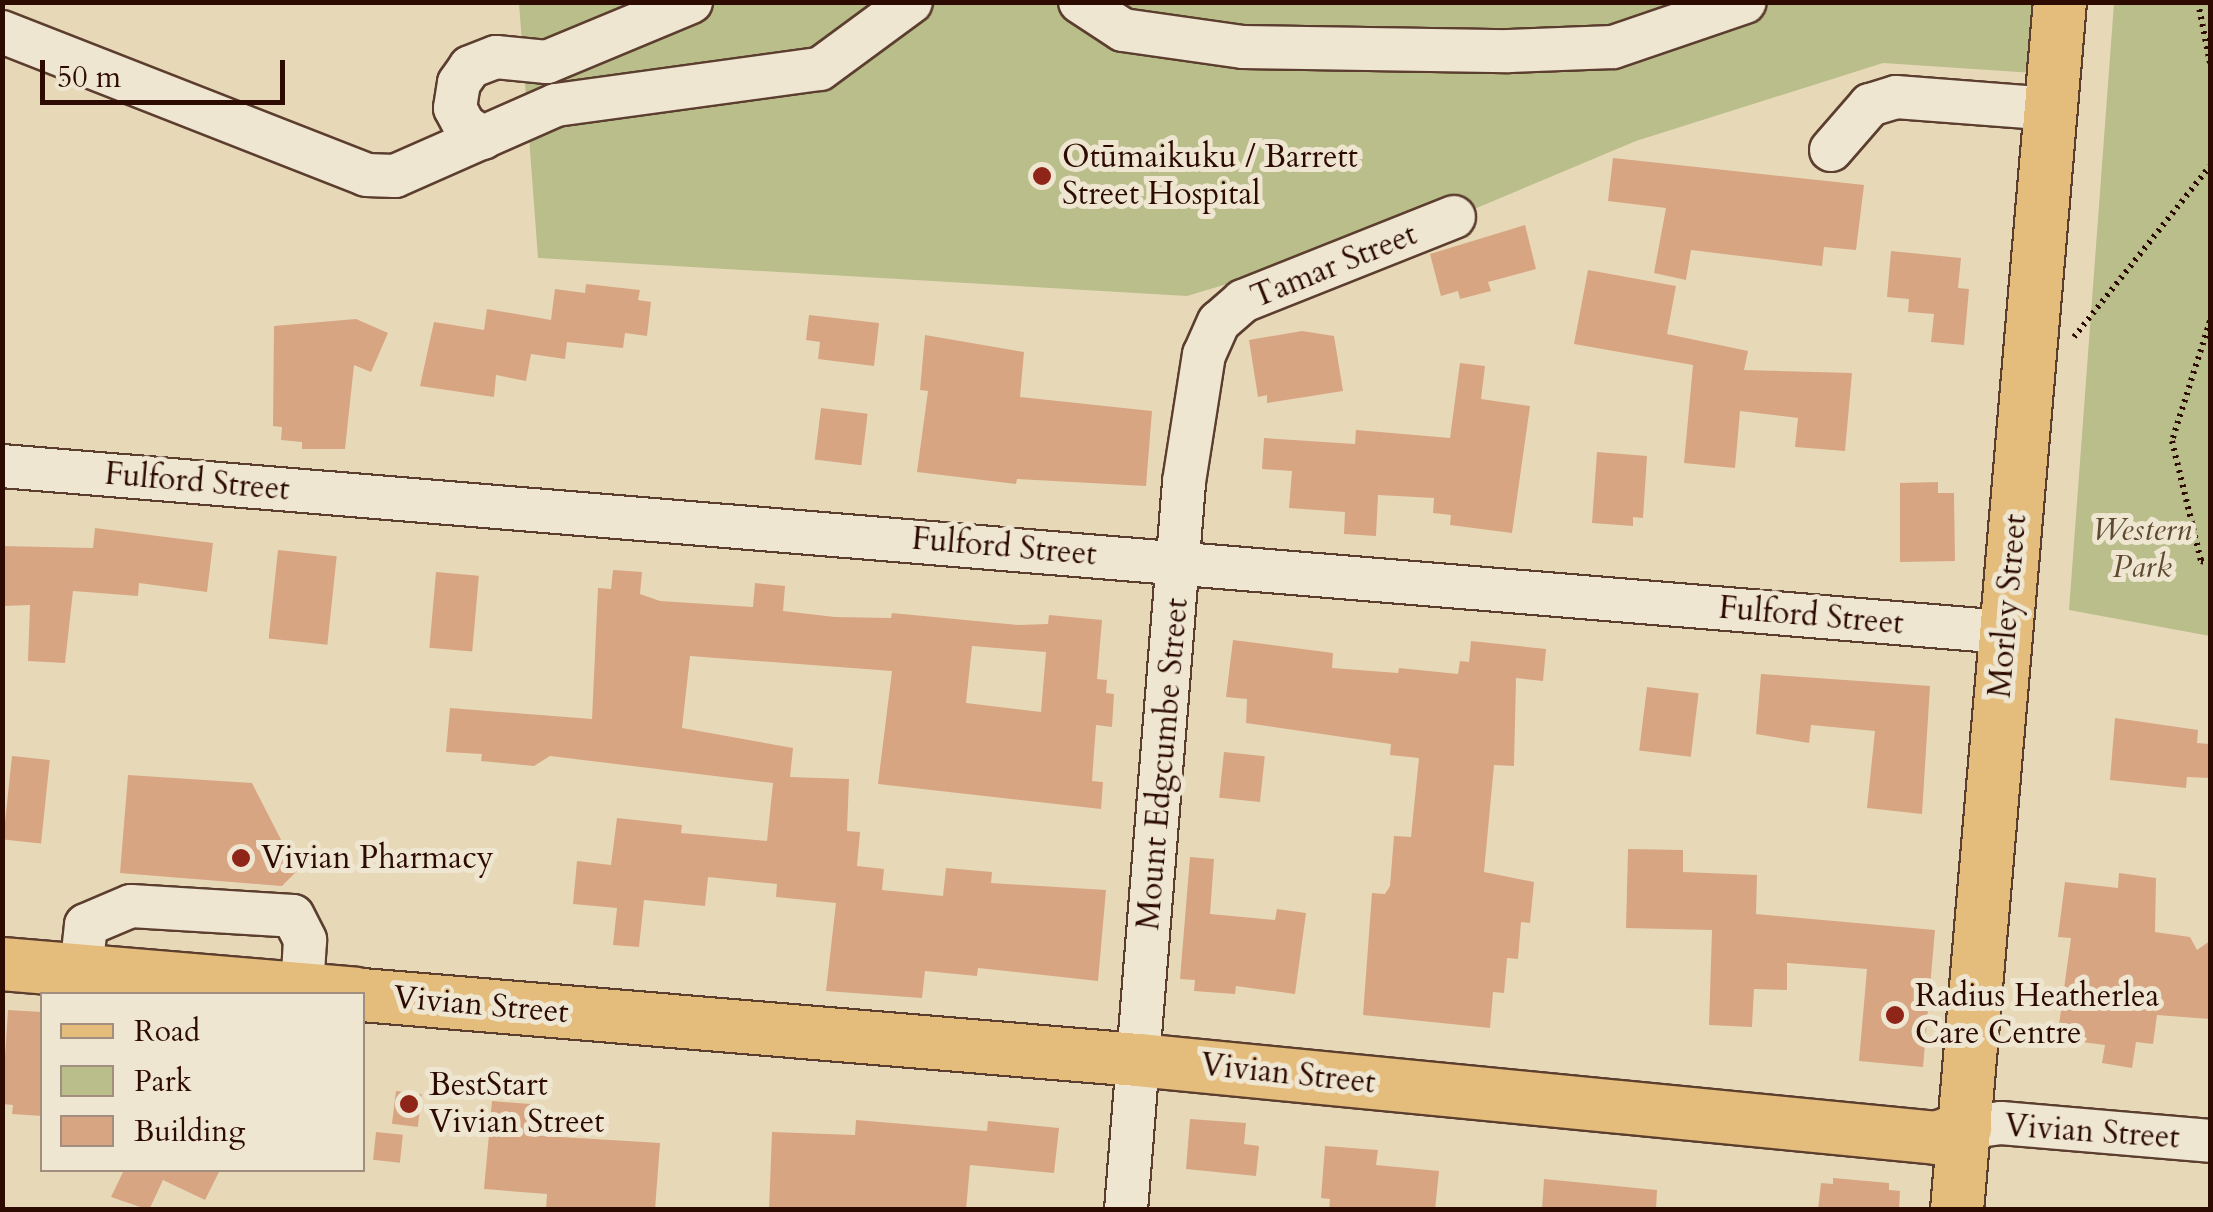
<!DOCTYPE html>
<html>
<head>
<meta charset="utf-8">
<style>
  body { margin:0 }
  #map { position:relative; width:2213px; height:1212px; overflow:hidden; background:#e7d9b8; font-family:Cardo,serif }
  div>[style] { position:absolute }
  .green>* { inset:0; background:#babe8b }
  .building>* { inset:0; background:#d8a583; transform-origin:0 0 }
  .path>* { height:6px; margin-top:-3px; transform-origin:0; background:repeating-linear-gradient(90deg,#2d0b01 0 2.5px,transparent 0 7.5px) }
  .roads { filter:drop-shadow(2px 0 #5c3e2f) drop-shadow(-2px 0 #5c3e2f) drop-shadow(0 2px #5c3e2f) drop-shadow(0 -2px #5c3e2f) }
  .minor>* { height:42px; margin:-21px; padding:0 21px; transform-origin:21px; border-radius:21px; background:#efe6d1 }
  .major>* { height:52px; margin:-26px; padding:0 26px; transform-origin:26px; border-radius:26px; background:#e4bc7c }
  .dots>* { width:28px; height:28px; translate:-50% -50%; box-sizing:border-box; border:5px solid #efe6d1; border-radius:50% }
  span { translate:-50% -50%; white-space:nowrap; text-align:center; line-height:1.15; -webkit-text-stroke:10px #efe6d1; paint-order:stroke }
  .poi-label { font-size:32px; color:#2d0b01 }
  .left { translate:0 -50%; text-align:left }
  .street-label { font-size:32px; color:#2d0b01 }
  .park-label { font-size:32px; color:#5e4a31; font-style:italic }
  .frame { position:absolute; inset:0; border:5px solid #2d0b01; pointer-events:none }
  .legend { position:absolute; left:40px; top:992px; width:325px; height:180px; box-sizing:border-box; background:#efe6d1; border:2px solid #a18e7e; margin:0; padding:12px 18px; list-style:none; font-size:30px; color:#2d0b01 }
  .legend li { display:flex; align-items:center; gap:20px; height:50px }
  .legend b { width:50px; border:2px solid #a18e7e }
  .scale { position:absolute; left:40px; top:60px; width:245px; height:45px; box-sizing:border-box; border:5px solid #2d0b01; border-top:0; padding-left:12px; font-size:30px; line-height:35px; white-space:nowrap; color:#2d0b01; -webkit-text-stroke:8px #efe6d1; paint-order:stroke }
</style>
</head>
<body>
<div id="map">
  <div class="green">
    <div style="clip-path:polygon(519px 3px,2053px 3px,2049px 74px,1883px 63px,1636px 141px,1467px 212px,1187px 296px,538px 258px)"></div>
    <div style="clip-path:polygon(2114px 3px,2210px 3px,2210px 636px,2069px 610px)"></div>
  </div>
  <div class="building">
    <div style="clip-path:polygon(1613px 158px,1864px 185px,1856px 250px,1824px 247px,1822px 266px,1691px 250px,1686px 280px,1654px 273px,1666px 208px,1608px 201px)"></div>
    <div style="clip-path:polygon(1525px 225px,1536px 269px,1488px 282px,1491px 291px,1460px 299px,1458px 291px,1441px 296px,1430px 254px)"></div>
    <div style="clip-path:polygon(1891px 251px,1961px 258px,1958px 288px,1969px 289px,1964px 345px,1931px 342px,1934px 314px,1908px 312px,1909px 299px,1887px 297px)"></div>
    <div style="clip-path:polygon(1588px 270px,1676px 286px,1667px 334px,1748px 351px,1744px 370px,1852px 373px,1845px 451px,1795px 447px,1798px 418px,1740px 411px,1735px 468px,1684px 463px,1693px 365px,1574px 344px)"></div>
    <div style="clip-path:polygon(586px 284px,640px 290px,638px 300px,651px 302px,647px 336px,625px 333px,623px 348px,567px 342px,565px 359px,531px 354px,526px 381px,496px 375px,494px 397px,420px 386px,434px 322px,484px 330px,487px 309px,551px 320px,555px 289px,585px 293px)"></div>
    <div style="clip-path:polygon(809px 315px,879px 323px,874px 366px,818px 359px,820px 342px,806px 340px)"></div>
    <div style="clip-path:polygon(356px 319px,388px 333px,371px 372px,354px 365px,345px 449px,302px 449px,302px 442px,281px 440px,282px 427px,273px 426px,274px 326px)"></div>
    <div style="clip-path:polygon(1302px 331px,1334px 336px,1343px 391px,1267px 403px,1267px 395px,1258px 397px,1249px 340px)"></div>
    <div style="clip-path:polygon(925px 335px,1024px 352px,1020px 397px,1152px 411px,1146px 486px,1017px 479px,1016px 484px,917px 472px,928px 391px,920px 390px)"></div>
    <div style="clip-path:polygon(1460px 363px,1485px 366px,1481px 399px,1530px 406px,1512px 533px,1450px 525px,1451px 515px,1433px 513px,1434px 498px,1378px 495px,1376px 536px,1344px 534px,1345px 512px,1289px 508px,1292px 471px,1262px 469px,1264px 438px,1355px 444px,1356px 430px,1450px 438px)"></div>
    <div style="left:821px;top:408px;width:47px;height:52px;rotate:7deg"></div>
    <div style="clip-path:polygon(1597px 452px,1647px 456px,1643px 518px,1633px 517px,1633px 526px,1592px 523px)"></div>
    <div style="clip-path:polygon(1938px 482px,1938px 493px,1954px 493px,1955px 561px,1900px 562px,1900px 483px)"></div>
    <div style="clip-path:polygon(95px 528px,213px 543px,207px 592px,139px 583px,138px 596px,73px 591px,65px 663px,28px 661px,30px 605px,2px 606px,2px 546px,93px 548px)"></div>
    <div style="left:278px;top:550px;width:59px;height:89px;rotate:6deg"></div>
    <div style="clip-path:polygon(evenodd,613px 570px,642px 572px,640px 594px,660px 601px,753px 607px,755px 583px,785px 586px,783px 611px,835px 617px,891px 618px,892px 613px,1018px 625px,1048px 624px,1049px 615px,1102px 620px,1097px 679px,1107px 680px,1106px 693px,1114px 694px,1112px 727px,1096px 725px,1092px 781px,1103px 782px,1101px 809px,878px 784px,892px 671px,690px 656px,682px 728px,793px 748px,790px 777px,849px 779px,847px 831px,860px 832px,857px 866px,884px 869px,882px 890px,943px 896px,946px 868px,992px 872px,991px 883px,1106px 890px,1098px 981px,978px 968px,977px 976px,925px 971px,922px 998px,826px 991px,836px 903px,776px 897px,777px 884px,708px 877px,705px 906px,644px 900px,639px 947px,613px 945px,617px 908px,573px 904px,577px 861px,611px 865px,617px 818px,682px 825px,681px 833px,767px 841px,773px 783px,550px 756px,534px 766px,481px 761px,482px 754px,446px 752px,450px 708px,592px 719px,598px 588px,611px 589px,613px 570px,972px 646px,1046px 652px,1041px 712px,966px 703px,972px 646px)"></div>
    <div style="left:436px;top:572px;width:43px;height:76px;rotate:5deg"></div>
    <div style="clip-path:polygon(1233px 640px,1333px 653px,1332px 668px,1398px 673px,1399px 668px,1458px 674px,1460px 661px,1469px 662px,1471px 641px,1546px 649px,1543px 681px,1516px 678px,1514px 766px,1494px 765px,1484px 872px,1534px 882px,1530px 923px,1521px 922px,1518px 959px,1507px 958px,1504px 993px,1493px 992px,1490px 1028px,1363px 1015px,1372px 893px,1385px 894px,1390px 886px,1394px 836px,1411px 837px,1419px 758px,1390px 755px,1391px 744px,1246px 723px,1247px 699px,1226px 697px)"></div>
    <div style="clip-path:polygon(1761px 674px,1930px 686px,1922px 814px,1867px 808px,1875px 731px,1811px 725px,1809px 743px,1756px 734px)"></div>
    <div style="left:1647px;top:687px;width:52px;height:64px;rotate:7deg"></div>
    <div style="clip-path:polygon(2115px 718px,2198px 730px,2197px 743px,2210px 744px,2210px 778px,2187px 777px,2186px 788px,2110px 780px)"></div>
    <div style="left:1224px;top:752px;width:41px;height:46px;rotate:6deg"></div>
    <div style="left:12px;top:756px;width:38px;height:84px;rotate:6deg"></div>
    <div style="clip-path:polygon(128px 775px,252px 783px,297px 871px,282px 886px,120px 873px)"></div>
    <div style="clip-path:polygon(1628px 849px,1683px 850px,1683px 872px,1757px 875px,1756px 914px,1935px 930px,1923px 1067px,1859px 1061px,1867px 969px,1787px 963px,1787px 990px,1754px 989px,1752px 1027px,1709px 1025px,1712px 930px,1626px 928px)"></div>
    <div style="clip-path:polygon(1190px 857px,1214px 859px,1210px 914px,1275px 920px,1277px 909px,1306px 913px,1295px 994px,1236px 986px,1235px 994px,1194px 991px,1195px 980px,1180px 979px)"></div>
    <div style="clip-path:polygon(2119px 873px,2156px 878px,2155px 932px,2190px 937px,2197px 950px,2210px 941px,2210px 1019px,2157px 1015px,2153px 1044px,2136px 1042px,2132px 1068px,2102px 1063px,2105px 1045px,2057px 1039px,2071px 938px,2058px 937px,2065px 882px,2118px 888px)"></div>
    <div style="clip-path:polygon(8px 1010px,42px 1012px,42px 1116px,12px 1114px,13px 1105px,2px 1104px)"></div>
    <div style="left:396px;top:1091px;width:26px;height:33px;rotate:7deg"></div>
    <div style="clip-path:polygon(492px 1101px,530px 1104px,528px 1135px,660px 1143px,655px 1210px,546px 1210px,547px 1194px,484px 1189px)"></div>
    <div style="clip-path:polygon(1190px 1119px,1246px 1123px,1244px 1144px,1259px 1146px,1256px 1176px,1186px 1169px)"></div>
    <div style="clip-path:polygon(856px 1120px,987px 1131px,988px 1121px,1059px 1128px,1054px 1173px,970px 1165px,966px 1210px,769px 1210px,772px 1132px,855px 1135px)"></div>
    <div style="left:376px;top:1132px;width:27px;height:28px;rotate:6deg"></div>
    <div style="clip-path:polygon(1325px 1146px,1378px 1150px,1376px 1165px,1439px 1171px,1435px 1210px,1329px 1210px,1330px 1199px,1321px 1198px)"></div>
    <div style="clip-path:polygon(124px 1170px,220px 1170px,205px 1200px,163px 1180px,149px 1210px,111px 1197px)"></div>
    <div style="clip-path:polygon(1833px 1178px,1889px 1183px,1889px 1190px,1900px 1191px,1899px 1210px,1818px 1210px,1821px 1183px,1833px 1184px)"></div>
    <div style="clip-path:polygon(1544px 1179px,1657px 1190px,1656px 1210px,1542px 1210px)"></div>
  </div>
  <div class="path">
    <div style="left:2198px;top:2px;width:62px;rotate:78.9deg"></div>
    <div style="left:2210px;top:321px;width:126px;rotate:107.6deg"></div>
    <div style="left:2172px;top:441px;width:123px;rotate:76.4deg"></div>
    <div style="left:2201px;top:561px;width:9px;rotate:13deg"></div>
    <div style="left:2074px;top:337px;width:218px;rotate:-51.5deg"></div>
  </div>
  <div class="roads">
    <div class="minor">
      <div style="left:1080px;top:2px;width:51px;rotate:33.1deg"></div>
      <div style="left:1123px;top:30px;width:121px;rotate:8.1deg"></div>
      <div style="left:1243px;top:47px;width:266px;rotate:0.9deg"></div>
      <div style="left:1509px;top:51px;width:104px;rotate:-2.2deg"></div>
      <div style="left:1613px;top:47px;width:139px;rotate:-18.8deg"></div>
      <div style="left:2px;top:32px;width:391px;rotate:21.4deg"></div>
      <div style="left:366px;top:175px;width:29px;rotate:2deg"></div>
      <div style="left:395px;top:176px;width:176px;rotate:-23.8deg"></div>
      <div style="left:556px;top:105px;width:266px;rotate:-7.8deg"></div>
      <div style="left:820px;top:69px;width:113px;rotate:-36.4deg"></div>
      <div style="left:483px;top:138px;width:23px;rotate:-146deg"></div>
      <div style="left:464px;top:125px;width:19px;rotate:-118deg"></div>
      <div style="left:455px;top:108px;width:25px;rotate:-81deg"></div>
      <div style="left:459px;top:83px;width:19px;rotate:-55deg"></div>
      <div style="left:470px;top:67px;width:28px;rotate:-21deg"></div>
      <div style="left:496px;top:57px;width:51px;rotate:5.6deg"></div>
      <div style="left:547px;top:62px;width:156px;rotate:-22.6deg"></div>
      <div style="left:1831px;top:150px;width:60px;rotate:-49.1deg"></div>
      <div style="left:1870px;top:105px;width:27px;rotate:-17deg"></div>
      <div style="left:1896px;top:97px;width:155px;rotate:4.4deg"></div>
      <div style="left:2px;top:466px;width:2011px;rotate:4.74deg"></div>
      <div style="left:81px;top:971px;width:46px;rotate:-83.8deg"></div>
      <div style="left:86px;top:925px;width:49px;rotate:-22.9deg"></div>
      <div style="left:131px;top:906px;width:162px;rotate:3.5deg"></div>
      <div style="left:293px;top:916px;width:27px;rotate:63deg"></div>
      <div style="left:305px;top:940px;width:50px;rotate:93.4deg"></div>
      <div style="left:1965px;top:1128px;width:36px;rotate:-8deg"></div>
      <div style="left:2001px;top:1123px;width:210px;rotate:4.9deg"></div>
      <div style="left:1126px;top:1210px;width:730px;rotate:-85.44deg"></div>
      <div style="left:1184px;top:482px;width:129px;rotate:-81.1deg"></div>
      <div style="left:1204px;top:355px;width:36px;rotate:-66deg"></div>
      <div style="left:1219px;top:322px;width:32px;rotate:-41deg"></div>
      <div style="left:1243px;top:301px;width:227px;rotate:-21.7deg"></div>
    </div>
    <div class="major">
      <div style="left:2px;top:964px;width:355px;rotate:4.8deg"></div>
      <div style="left:362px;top:995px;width:779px;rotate:4.79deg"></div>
      <div style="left:1138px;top:1060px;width:802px;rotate:5.58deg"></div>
      <div style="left:1936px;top:1138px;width:31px;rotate:-19deg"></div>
      <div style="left:1957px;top:1210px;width:1212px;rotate:-85.13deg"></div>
    </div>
  </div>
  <div class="dots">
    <div style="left:1042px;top:176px;background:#8f2418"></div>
    <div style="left:241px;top:858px;background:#8f2418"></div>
    <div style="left:1895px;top:1015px;background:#8f2418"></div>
    <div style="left:409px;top:1104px;background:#8f2418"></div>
  </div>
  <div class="poi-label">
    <span class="left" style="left:1062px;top:176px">Otūmaikuku / Barrett<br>Street Hospital</span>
    <span class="left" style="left:261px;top:858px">Vivian Pharmacy</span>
    <span class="left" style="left:1915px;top:1015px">Radius Heatherlea<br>Care Centre</span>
    <span class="left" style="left:429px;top:1104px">BestStart<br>Vivian Street</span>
  </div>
  <div class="street-label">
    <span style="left:1334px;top:266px;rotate:-22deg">Tamar Street</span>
    <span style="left:197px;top:482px;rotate:5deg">Fulford Street</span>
    <span style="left:1004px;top:547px;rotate:5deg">Fulford Street</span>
    <span style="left:2008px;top:606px;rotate:-85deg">Morley Street</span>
    <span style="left:1811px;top:616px;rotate:5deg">Fulford Street</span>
    <span style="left:1163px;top:764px;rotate:-85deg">Mount Edgcumbe Street</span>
    <span style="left:481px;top:1005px;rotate:5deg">Vivian Street</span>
    <span style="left:1288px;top:1074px;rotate:6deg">Vivian Street</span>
    <span style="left:2092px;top:1132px;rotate:4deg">Vivian Street</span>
  </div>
  <div class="park-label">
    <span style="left:2142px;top:549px">Western<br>Park</span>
  </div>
  <div class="frame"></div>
  <ul class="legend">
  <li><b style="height:12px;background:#e4bc7c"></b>Road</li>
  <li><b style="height:28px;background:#babe8b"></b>Park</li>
  <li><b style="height:28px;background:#d8a583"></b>Building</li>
  </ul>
  <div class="scale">50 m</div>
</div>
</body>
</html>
